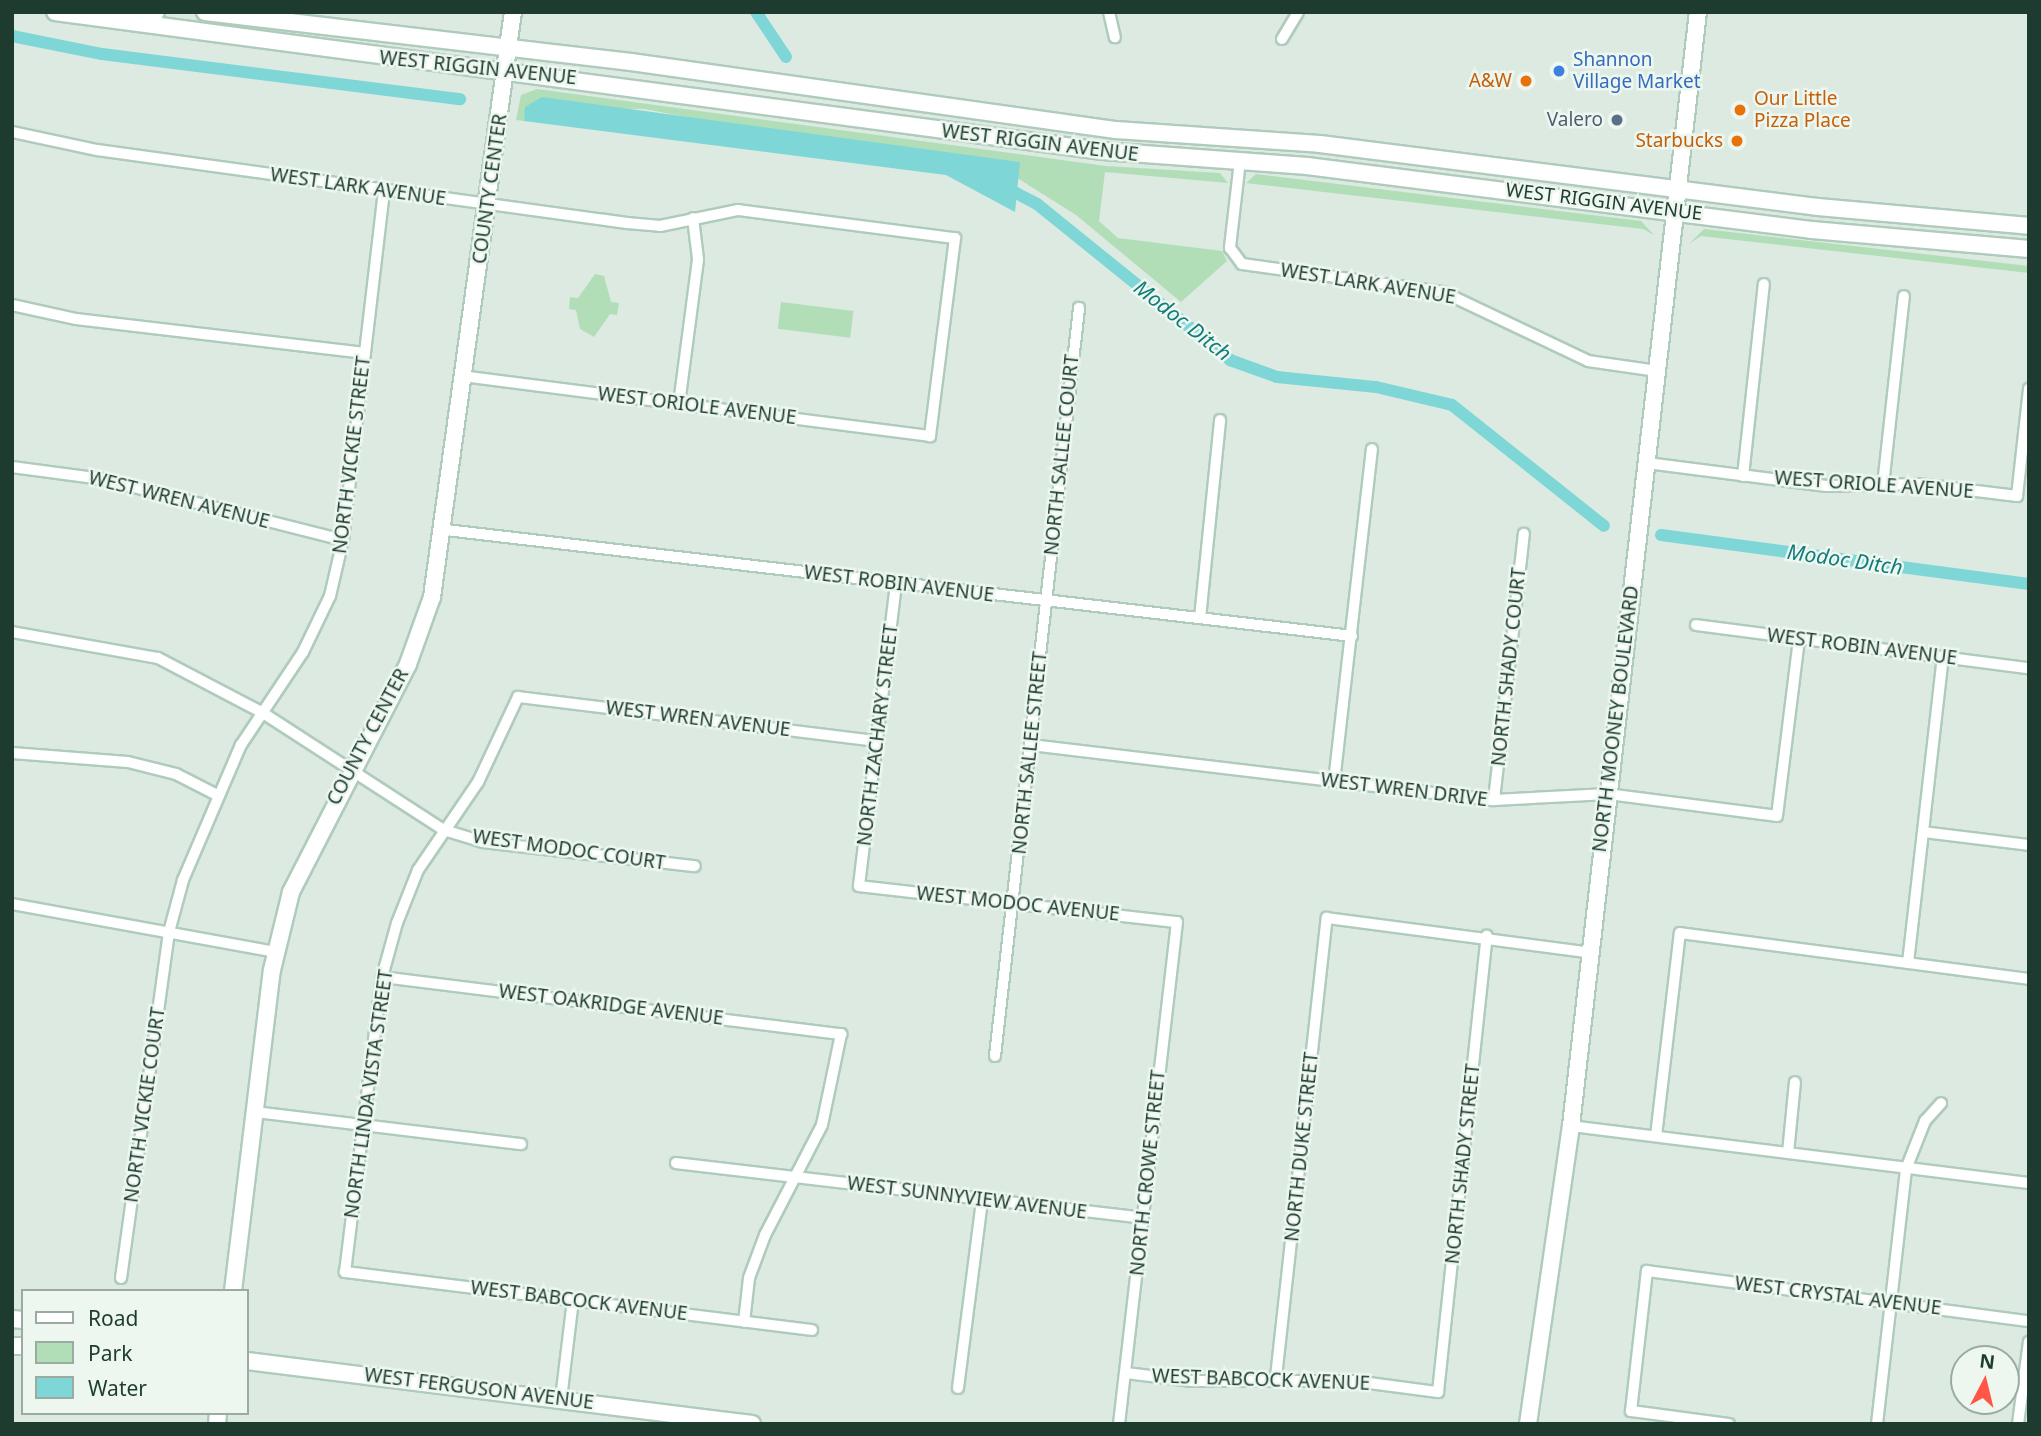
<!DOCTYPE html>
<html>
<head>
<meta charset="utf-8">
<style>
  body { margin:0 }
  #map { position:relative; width:2041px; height:1436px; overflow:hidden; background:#dceae2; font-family:"Noto Sans",sans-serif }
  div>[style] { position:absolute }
  .green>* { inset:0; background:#b2deb7; transform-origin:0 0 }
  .water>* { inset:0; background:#7ed6d6 }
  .canal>* { height:12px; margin:-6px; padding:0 6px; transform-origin:6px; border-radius:6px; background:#7ed6d6 }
  .roads { filter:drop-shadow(2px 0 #afcbbc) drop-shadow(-2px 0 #afcbbc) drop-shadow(0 2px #afcbbc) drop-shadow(0 -2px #afcbbc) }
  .street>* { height:10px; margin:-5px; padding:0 5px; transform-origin:5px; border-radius:5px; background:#fff }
  .secondary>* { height:16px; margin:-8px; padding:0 8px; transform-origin:8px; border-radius:8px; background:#fff }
  .dots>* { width:19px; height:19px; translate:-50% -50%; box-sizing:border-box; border:4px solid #edf7f0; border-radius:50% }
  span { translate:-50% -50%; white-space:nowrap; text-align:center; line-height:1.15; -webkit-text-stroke:5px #edf7f0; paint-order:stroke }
  .shop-label { font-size:19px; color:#366cbe }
  .left { translate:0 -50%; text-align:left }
  .street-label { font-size:19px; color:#1d3b2e }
  .food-label { font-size:19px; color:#c56008 }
  .right { translate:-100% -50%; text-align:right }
  .service-label { font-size:19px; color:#4e5e75 }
  .water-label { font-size:21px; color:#127b7b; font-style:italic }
  .frame { position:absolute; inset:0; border:14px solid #1d3b2e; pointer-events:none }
  .legend { position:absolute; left:21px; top:1289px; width:228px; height:126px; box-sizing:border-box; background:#edf7f0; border:2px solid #9aaca2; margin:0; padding:9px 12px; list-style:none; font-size:21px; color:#1d3b2e }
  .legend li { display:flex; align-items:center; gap:14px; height:35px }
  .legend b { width:35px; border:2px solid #9aaca2 }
  .north { position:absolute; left:1950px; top:1345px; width:70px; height:70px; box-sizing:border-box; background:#edf7f0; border:2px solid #9aaca2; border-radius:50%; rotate:7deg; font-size:19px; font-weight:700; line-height:28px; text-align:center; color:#1d3b2e }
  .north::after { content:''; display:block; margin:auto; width:24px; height:32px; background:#ff5646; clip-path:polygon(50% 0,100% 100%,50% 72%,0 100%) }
</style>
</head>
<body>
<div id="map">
  <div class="green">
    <div style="clip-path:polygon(537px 89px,1106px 166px,1220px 173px,1228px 183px,1105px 172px,1099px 221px,1118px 238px,1222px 251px,1227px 261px,1181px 302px,1076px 215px,1014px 176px,1019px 162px,757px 130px,644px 109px,526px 107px,524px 121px,516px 120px,521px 95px)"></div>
    <div style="clip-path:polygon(1256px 174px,1641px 221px,1654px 235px,1643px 229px,1246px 183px)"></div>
    <div style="clip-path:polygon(1704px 229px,2029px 266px,2029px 273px,1701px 236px,1689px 244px)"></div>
    <div style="clip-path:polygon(595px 274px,604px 276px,611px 302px,619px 303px,617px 315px,610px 314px,594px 337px,580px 329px,576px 310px,569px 309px,570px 297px,578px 298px)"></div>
    <div style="left:781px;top:302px;width:73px;height:27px;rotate:7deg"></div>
  </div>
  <div class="water">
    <div style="clip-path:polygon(542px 97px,1020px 162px,1015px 212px,946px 175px,524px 121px,525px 107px)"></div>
  </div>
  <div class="canal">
    <div style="left:756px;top:12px;width:54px;rotate:56.3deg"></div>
    <div style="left:12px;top:36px;width:92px;rotate:11.3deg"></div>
    <div style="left:102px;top:54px;width:361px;rotate:7.2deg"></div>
    <div style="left:1001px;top:185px;width:41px;rotate:27.8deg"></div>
    <div style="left:1037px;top:204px;width:248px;rotate:38.9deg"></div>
    <div style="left:1230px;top:360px;width:50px;rotate:19.9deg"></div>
    <div style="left:1277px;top:377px;width:100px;rotate:5.8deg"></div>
    <div style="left:1376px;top:387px;width:78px;rotate:13.3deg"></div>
    <div style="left:1452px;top:405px;width:194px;rotate:38.5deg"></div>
    <div style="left:1661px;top:535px;width:371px;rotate:7.6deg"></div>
  </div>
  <div class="roads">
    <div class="street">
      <div style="left:1109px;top:12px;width:26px;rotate:77deg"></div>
      <div style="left:1282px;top:39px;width:31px;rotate:-59deg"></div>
      <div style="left:12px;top:132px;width:87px;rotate:12deg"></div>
      <div style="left:97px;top:150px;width:535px;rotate:7.84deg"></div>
      <div style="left:627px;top:223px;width:33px;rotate:5deg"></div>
      <div style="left:660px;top:226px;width:80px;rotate:-11.6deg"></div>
      <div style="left:738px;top:210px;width:219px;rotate:7.4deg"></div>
      <div style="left:955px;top:238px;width:200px;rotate:97.2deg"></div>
      <div style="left:930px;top:436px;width:470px;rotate:-172.7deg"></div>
      <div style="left:1240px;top:161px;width:88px;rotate:96.6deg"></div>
      <div style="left:1230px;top:248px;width:20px;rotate:53deg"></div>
      <div style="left:1242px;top:264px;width:203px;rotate:7.9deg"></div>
      <div style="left:1443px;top:292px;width:161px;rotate:25.4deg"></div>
      <div style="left:1588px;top:361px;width:70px;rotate:8.2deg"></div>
      <div style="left:12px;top:305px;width:66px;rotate:12.3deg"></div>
      <div style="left:76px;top:319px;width:291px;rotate:6.7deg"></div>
      <div style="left:679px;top:404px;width:146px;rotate:-82.5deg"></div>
      <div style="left:698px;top:259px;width:41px;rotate:-97deg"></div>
      <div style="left:1647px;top:463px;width:181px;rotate:7.3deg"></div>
      <div style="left:1827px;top:486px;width:92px;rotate:-1.2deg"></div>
      <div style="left:1919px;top:484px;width:99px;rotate:7deg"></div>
      <div style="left:2017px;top:496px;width:108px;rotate:-83.6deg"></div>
      <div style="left:12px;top:467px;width:91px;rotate:7.6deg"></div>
      <div style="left:102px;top:479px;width:249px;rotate:14.2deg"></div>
      <div style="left:1743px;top:476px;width:193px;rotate:-83.8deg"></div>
      <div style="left:1883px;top:485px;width:190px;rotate:-83.7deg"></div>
      <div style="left:446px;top:530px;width:912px;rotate:6.67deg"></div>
      <div style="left:896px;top:584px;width:304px;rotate:97deg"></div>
      <div style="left:859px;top:886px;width:320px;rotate:6.5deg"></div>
      <div style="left:1177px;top:922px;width:505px;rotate:96.59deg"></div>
      <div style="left:1200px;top:618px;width:199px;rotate:-84.2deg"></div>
      <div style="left:1696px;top:625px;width:336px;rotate:7.4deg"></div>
      <div style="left:12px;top:632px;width:148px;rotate:10.1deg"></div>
      <div style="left:158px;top:658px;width:119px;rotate:27.6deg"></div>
      <div style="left:263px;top:713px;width:216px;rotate:32.9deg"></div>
      <div style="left:444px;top:830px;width:41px;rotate:17.1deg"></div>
      <div style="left:483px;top:842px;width:213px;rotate:6.5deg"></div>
      <div style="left:1031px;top:745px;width:466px;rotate:6.8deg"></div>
      <div style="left:1494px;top:800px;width:114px;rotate:-3deg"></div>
      <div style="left:1608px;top:794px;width:170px;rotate:7.4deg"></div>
      <div style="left:1777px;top:816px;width:178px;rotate:-82.9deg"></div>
      <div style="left:12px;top:753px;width:116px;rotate:4.4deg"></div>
      <div style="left:128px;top:762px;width:49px;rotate:14deg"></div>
      <div style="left:176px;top:774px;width:44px;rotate:27.1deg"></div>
      <div style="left:1334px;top:782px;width:335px;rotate:-83.5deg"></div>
      <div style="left:1494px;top:800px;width:268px;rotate:-83.6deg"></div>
      <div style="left:1923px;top:832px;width:107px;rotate:7deg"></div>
      <div style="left:12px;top:904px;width:268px;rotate:10.3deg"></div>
      <div style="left:1908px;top:963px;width:308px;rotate:-83.5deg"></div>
      <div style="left:382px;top:977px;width:463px;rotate:7.1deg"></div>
      <div style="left:841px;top:1034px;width:93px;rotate:101.8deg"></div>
      <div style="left:822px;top:1125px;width:124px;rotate:117.4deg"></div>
      <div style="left:765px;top:1235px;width:46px;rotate:110.4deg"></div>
      <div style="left:749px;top:1278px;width:44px;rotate:96.5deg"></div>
      <div style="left:995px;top:1056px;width:753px;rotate:-83.59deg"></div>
      <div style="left:255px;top:1112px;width:268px;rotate:6.9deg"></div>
      <div style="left:1571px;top:1126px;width:462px;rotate:7.1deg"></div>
      <div style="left:1656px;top:1136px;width:204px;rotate:-83.3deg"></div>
      <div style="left:1680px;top:933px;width:352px;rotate:7.5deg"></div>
      <div style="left:1788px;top:1153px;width:71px;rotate:-84.4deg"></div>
      <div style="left:676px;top:1163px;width:469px;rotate:6.7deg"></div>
      <div style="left:121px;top:1278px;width:349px;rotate:-82.1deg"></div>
      <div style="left:169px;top:932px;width:54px;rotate:-74.9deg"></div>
      <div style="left:183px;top:880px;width:147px;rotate:-66.8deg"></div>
      <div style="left:241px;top:745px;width:112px;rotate:-56.3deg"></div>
      <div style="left:303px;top:652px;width:62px;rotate:-64.3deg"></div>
      <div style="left:330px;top:596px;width:57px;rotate:-76.9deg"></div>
      <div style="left:343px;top:540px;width:352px;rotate:-83.3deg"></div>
      <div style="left:812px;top:1330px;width:471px;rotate:-172.9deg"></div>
      <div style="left:345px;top:1272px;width:297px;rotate:-82.9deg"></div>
      <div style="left:382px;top:977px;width:56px;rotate:-74.5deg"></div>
      <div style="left:397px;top:923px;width:57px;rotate:-68.4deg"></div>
      <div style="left:418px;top:870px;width:107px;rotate:-55.7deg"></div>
      <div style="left:478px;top:782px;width:94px;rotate:-64.8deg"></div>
      <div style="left:518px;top:697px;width:363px;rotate:7deg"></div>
      <div style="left:1126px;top:1373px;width:66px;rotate:6.9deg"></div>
      <div style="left:1192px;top:1381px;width:162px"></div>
      <div style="left:1354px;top:1381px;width:85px;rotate:7.5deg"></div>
      <div style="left:1438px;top:1392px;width:459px;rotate:-83.9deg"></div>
      <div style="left:1276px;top:1377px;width:462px;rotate:-83.7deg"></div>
      <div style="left:1327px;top:918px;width:262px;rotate:7.5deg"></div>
      <div style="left:958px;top:1388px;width:190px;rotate:-82.7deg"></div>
      <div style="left:561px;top:1399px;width:100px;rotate:-83.1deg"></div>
      <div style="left:1729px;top:1424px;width:99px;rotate:-172.4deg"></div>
      <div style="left:1631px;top:1411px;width:141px;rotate:-83.5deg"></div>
      <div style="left:1647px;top:1271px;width:385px;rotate:7.5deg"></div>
      <div style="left:1877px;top:1424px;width:257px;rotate:-83.5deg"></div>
      <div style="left:1906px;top:1169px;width:52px;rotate:-68.4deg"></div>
      <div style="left:1925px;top:1121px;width:24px;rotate:-48deg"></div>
      <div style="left:2018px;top:1424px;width:83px;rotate:-82.4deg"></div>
    </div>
    <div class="secondary">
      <div style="left:55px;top:12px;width:1057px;rotate:7.56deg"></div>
      <div style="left:1103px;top:151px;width:205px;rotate:4.2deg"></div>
      <div style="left:1307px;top:166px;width:509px;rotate:7.22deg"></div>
      <div style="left:1812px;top:230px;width:218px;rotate:5deg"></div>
      <div style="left:114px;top:12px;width:42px"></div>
      <div style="left:205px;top:12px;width:429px;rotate:6.7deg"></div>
      <div style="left:631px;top:62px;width:490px;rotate:8deg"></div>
      <div style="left:1116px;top:130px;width:204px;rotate:3.9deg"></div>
      <div style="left:1320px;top:144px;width:502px;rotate:7.21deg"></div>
      <div style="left:1818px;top:207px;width:212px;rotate:5.1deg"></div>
      <div style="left:233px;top:1291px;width:323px;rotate:-83.1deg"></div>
      <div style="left:272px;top:970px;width:80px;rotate:-76.3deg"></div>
      <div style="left:291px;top:892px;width:256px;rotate:-62.8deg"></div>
      <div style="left:408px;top:664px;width:71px;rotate:-70.3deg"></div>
      <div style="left:432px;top:597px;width:591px;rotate:-82.12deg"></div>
      <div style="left:12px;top:1319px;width:11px;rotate:5deg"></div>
      <div style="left:12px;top:1346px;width:11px"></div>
      <div style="left:247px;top:1361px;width:509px;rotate:7.11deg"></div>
      <div style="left:217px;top:1424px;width:11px;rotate:-85deg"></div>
      <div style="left:1528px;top:1424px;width:301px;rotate:-81.8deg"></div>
      <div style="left:1571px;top:1126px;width:1121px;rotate:-83.5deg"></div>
    </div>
  </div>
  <div class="dots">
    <div style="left:1559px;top:71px;background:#3f7fe0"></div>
    <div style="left:1526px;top:81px;background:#e8710a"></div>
    <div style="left:1740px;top:110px;background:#e8710a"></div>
    <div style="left:1617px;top:120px;background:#5c6f8a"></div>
    <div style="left:1737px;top:141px;background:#e8710a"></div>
  </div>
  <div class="shop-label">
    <span class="left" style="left:1573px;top:71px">Shannon<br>Village Market</span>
  </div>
  <div class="street-label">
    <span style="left:478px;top:68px;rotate:6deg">WEST RIGGIN AVENUE</span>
    <span style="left:1040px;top:143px;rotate:7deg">WEST RIGGIN AVENUE</span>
    <span style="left:358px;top:187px;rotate:8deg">WEST LARK AVENUE</span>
    <span style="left:490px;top:189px;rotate:-82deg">COUNTY CENTER</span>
    <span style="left:1604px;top:202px;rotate:7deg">WEST RIGGIN AVENUE</span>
    <span style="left:1368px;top:284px;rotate:9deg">WEST LARK AVENUE</span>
    <span style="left:697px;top:406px;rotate:7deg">WEST ORIOLE AVENUE</span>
    <span style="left:352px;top:455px;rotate:-83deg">NORTH VICKIE STREET</span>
    <span style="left:1062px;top:455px;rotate:-84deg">NORTH SALLEE COURT</span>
    <span style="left:1874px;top:485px;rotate:4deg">WEST ORIOLE AVENUE</span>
    <span style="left:179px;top:500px;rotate:14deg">WEST WREN AVENUE</span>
    <span style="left:899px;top:584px;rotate:7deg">WEST ROBIN AVENUE</span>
    <span style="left:1862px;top:647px;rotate:7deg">WEST ROBIN AVENUE</span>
    <span style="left:1509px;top:667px;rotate:-84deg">NORTH SHADY COURT</span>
    <span style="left:698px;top:719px;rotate:7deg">WEST WREN AVENUE</span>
    <span style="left:1616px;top:719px;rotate:-83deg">NORTH MOONEY BOULEVARD</span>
    <span style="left:878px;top:735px;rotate:-83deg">NORTH ZACHARY STREET</span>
    <span style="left:368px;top:737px;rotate:-62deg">COUNTY CENTER</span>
    <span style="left:1030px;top:753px;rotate:-84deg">NORTH SALLEE STREET</span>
    <span style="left:1404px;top:790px;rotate:7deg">WEST WREN DRIVE</span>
    <span style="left:569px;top:850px;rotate:8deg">WEST MODOC COURT</span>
    <span style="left:1018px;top:904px;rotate:6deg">WEST MODOC AVENUE</span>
    <span style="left:611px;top:1005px;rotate:7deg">WEST OAKRIDGE AVENUE</span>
    <span style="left:369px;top:1094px;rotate:-82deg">NORTH LINDA VISTA STREET</span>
    <span style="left:145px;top:1105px;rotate:-82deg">NORTH VICKIE COURT</span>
    <span style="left:1302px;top:1147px;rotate:-84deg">NORTH DUKE STREET</span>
    <span style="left:1463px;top:1164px;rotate:-84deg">NORTH SHADY STREET</span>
    <span style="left:1148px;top:1173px;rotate:-84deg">NORTH CROWE STREET</span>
    <span style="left:967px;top:1198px;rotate:7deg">WEST SUNNYVIEW AVENUE</span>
    <span style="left:1838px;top:1296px;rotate:7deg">WEST CRYSTAL AVENUE</span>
    <span style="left:579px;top:1301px;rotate:7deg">WEST BABCOCK AVENUE</span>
    <span style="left:1261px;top:1380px;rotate:2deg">WEST BABCOCK AVENUE</span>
    <span style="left:479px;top:1389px;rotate:7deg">WEST FERGUSON AVENUE</span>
  </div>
  <div class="food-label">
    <span class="right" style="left:1512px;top:81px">A&amp;W</span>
    <span class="left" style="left:1754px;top:110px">Our Little<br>Pizza Place</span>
    <span class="right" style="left:1723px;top:141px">Starbucks</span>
  </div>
  <div class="service-label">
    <span class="right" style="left:1603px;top:120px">Valero</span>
  </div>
  <div class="water-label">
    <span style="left:1183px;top:320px;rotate:38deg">Modoc Ditch</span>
    <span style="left:1845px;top:559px;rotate:8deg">Modoc Ditch</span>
  </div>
  <div class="frame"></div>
  <ul class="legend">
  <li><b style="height:9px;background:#fff"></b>Road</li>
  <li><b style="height:19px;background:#b2deb7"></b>Park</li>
  <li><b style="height:19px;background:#7ed6d6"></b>Water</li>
  </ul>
  <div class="north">N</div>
</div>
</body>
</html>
